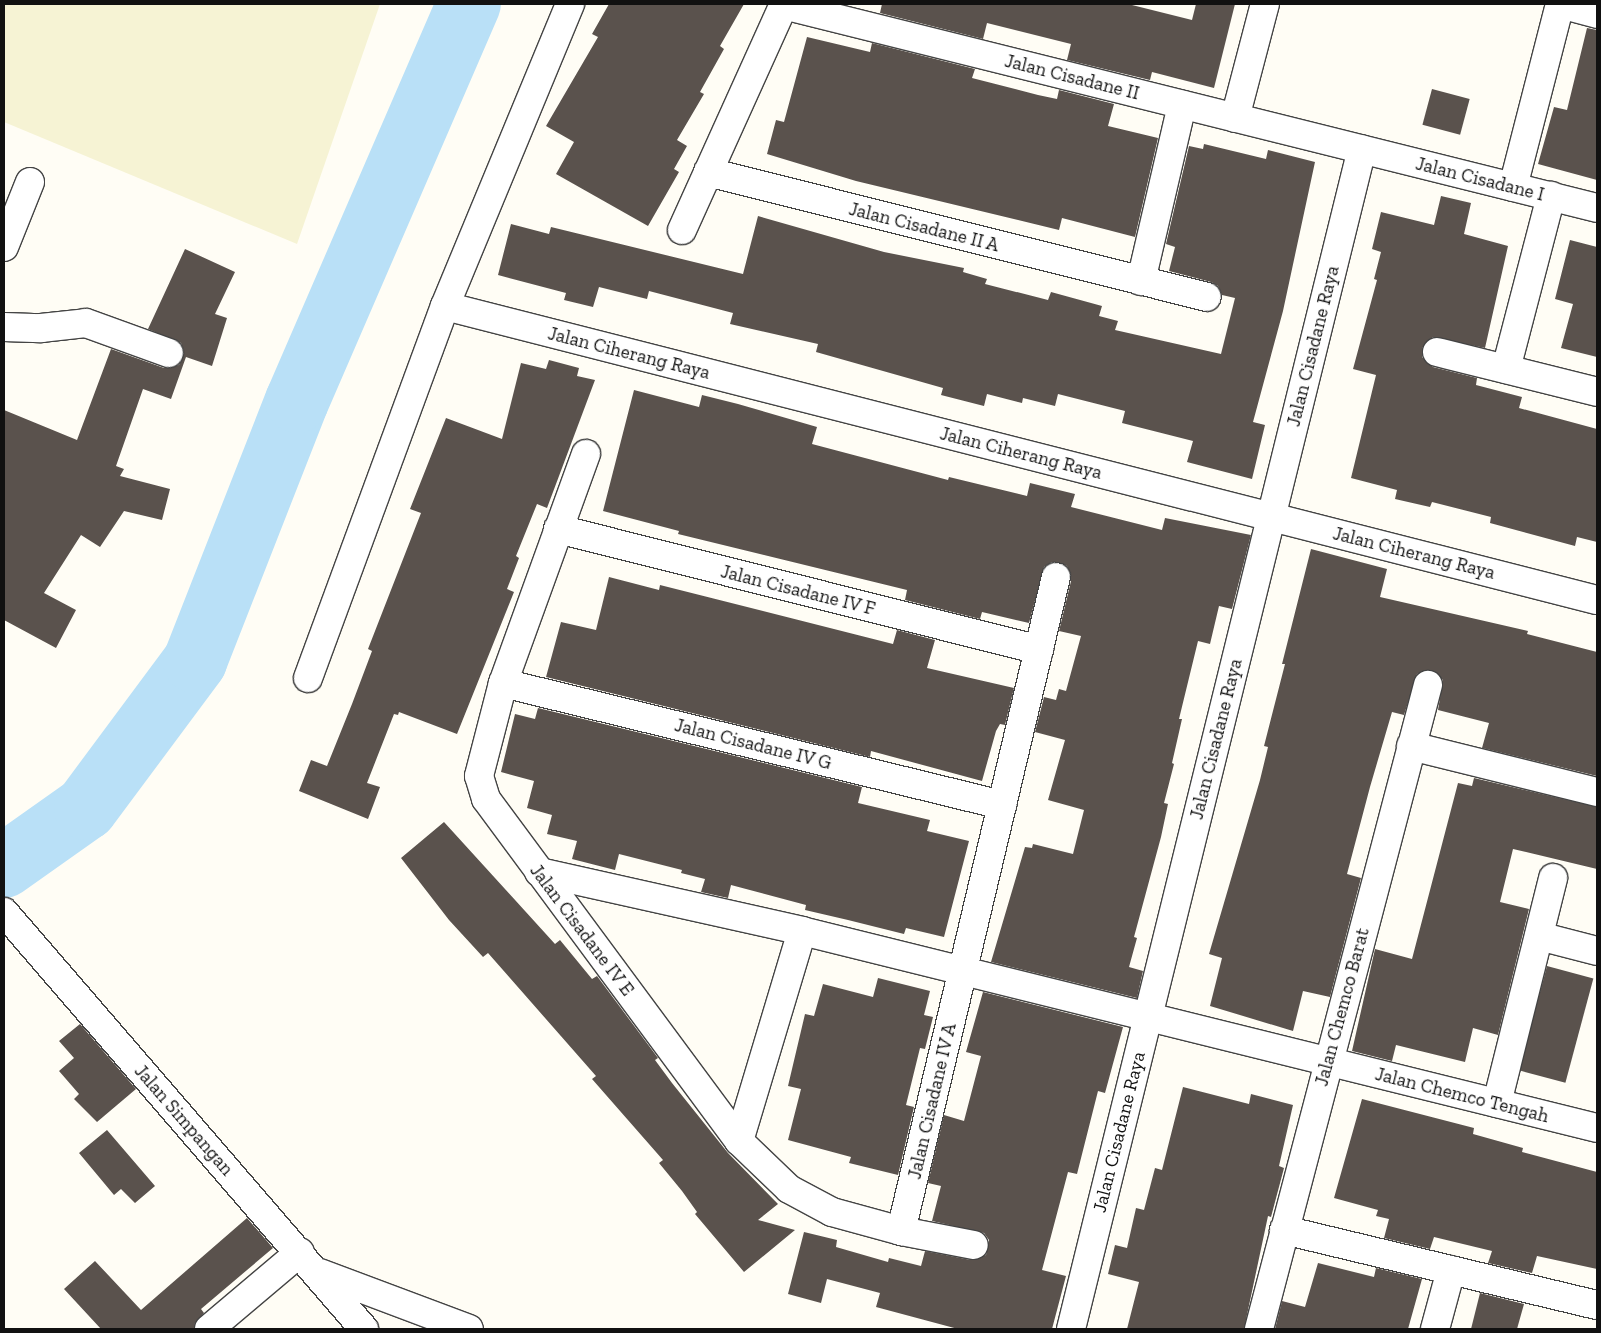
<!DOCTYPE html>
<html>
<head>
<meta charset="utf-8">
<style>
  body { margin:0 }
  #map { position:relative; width:1601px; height:1333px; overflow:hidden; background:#fffdf5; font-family:"Zilla Slab",serif }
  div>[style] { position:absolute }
  .farmland>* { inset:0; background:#f6f3d4 }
  .river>* { height:64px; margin:-32px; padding:0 32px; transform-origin:32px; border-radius:32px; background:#b9e0f7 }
  .building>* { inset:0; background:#5a524d; transform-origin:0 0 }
  .roads { filter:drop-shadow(1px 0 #444) drop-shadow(-1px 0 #444) drop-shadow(0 1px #444) drop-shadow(0 -1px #444) }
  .minor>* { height:28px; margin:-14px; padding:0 14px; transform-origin:14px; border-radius:14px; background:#fff }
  span { translate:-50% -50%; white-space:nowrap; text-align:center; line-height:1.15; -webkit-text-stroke:5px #fff; paint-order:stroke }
  .street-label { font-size:19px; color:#111 }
  .frame { position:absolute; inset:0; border:5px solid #111; pointer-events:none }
</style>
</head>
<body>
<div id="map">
  <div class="farmland">
    <div style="clip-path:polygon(4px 4px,380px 4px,297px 244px,4px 122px)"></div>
  </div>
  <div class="river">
    <div style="left:4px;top:866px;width:100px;rotate:-35.3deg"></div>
    <div style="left:86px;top:808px;width:183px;rotate:-53.4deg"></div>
    <div style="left:195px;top:661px;width:279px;rotate:-68.6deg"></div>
    <div style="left:297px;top:401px;width:433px;rotate:-66.6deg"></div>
  </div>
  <div class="building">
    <div style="clip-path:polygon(609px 4px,744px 4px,720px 46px,724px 49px,700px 92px,704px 94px,677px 140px,687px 146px,674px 169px,679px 172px,648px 226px,556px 174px,574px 142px,546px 126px,598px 37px,592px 34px)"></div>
    <div style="clip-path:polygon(882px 4px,1128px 4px,1192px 20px,1196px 4px,1235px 4px,1214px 88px,1152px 72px,1150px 80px,1067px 60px,1071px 44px,987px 23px,983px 39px,880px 13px)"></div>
    <div style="clip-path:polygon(1587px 28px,1597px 30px,1597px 180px,1538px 164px,1554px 107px,1567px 110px)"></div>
    <div style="clip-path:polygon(807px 37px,870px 52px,872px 43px,975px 69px,972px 78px,1038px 95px,1057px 99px,1059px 90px,1114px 104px,1108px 126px,1158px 138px,1135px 237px,1062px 218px,1059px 230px,856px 181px,767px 154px,776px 120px,784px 122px)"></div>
    <div style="left:1432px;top:89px;width:39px;height:37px;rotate:15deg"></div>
    <div style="clip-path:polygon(1204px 144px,1266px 159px,1268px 150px,1315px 162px,1283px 311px,1253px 422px,1265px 425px,1252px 479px,1187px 462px,1193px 441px,1122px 423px,1125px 411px,1058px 394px,1055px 406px,1023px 398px,1022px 403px,987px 394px,984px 406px,941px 395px,943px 388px,816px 352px,818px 344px,730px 324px,733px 313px,649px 291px,647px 299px,599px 287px,593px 307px,564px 300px,566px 293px,498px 275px,511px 224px,549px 234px,551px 227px,743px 274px,758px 216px,884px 252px,964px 268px,963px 272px,987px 279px,985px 284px,1048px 300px,1051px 292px,1102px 306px,1099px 316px,1118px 321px,1115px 330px,1221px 354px,1235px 298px,1222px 295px,1218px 286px,1211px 282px,1169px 271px,1175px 247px,1166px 244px,1189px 146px,1203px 149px)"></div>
    <div style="clip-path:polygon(1441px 196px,1471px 203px,1464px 234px,1508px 246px,1485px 348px,1433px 337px,1422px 348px,1422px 357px,1433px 367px,1477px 378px,1476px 385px,1522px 397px,1519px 408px,1597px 429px,1597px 542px,1577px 537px,1575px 546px,1490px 523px,1491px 517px,1432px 502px,1430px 507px,1395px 499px,1397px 490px,1351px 478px,1376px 375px,1353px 369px,1377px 280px,1374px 279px,1381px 252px,1372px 249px,1381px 212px,1434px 225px)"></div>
    <div style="clip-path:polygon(1570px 240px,1597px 247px,1597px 357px,1561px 348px,1573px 304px,1555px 299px)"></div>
    <div style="clip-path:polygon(185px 249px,235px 272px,215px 314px,227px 318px,212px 366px,186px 357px,171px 399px,143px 389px,116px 466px,124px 469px,120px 476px,170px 489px,162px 520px,124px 511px,100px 547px,81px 535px,44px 593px,76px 610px,56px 648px,4px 620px,4px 410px,77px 440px,111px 349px,164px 368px,179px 365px,184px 351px,181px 343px,148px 329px)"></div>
    <div style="clip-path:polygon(549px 360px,579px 368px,577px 376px,595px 380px,547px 508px,537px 504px,516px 556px,519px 558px,507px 589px,514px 592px,457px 734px,399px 712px,398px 715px,394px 714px,367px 783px,380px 787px,368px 819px,299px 791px,311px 760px,327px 766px,352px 704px,372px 651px,368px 649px,421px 513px,410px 509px,446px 418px,502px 439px,521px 363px,546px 369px)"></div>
    <div style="clip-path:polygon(634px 390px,699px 407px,702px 395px,738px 404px,817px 427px,812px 444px,948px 480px,949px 477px,1027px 496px,1030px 483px,1075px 494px,1071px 507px,1162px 530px,1165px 518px,1251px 535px,1232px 609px,1219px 606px,1210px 644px,1198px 641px,1179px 719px,1182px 719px,1172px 763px,1174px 764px,1164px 803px,1168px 804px,1161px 837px,1134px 937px,1137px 938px,1129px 967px,1143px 971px,1137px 998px,991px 962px,1025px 847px,1032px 848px,1033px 844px,1073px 854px,1084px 810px,1048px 800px,1065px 740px,1035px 732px,1044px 697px,1056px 700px,1059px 689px,1066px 691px,1081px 636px,1059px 631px,1071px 581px,1067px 566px,1052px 562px,1044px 567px,1029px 623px,982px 612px,980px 619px,905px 600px,907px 590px,678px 534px,679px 531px,603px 511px)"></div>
    <div style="clip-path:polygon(1311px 549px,1387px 569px,1380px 597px,1528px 631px,1527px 634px,1597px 652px,1597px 776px,1482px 748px,1489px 723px,1438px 710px,1443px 680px,1431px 670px,1417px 674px,1404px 715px,1392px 712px,1370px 787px,1347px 874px,1361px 878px,1330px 997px,1303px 991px,1293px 1031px,1210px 1006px,1222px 958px,1209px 954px,1260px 780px,1268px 747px,1264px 746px,1285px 664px,1282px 664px)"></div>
    <div style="clip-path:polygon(609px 577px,659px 590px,660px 585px,893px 644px,897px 630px,935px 640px,927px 668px,1014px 688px,1005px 725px,1000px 724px,996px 731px,982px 781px,871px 751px,870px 757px,546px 677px,561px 622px,596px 630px)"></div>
    <div style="clip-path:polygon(538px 708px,862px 787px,858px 803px,930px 820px,927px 831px,969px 841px,944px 937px,906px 928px,904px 934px,848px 920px,805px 910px,806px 905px,731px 885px,728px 898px,701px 892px,705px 879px,681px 873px,682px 870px,619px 854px,615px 870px,572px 859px,577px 841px,547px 834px,552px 815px,527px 808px,534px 781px,501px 772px,515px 714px,535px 719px)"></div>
    <div style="clip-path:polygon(1474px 778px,1597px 807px,1597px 869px,1513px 849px,1500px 902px,1529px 909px,1498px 1035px,1473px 1028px,1465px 1062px,1396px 1045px,1392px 1061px,1352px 1051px,1375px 949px,1412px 959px,1458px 783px,1472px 786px)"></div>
    <div style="clip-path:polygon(444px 822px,555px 944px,560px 940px,592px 979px,597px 976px,658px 1058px,655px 1060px,672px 1083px,728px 1153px,778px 1204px,758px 1220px,795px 1230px,744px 1272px,695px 1214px,697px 1212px,682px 1191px,659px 1163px,663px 1160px,592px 1079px,596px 1076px,488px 953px,483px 957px,449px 920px,401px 858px)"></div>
    <div style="left:1547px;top:966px;width:48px;height:108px;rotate:15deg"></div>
    <div style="clip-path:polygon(878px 978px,930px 991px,924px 1015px,933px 1017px,925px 1049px,920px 1048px,906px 1105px,914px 1107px,898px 1175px,849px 1163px,851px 1157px,788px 1140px,801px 1089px,788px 1086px,805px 1014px,814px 1016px,823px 984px,873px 997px)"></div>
    <div style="clip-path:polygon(983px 992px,1123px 1027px,1105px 1093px,1098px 1091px,1077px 1174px,1068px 1172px,1042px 1270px,1066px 1276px,1052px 1329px,958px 1329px,876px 1307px,880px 1293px,827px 1279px,821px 1303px,788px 1294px,804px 1232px,837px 1240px,836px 1247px,888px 1262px,889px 1258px,921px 1266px,925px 1251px,971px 1260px,986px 1255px,989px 1240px,984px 1233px,932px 1221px,941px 1186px,928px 1183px,944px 1115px,964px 1121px,981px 1056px,966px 1052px)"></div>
    <div style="clip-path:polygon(80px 1024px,136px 1089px,97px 1122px,74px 1099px,79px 1094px,59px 1071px,74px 1058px,59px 1041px)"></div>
    <div style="clip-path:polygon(1183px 1087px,1249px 1104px,1251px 1094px,1293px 1105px,1279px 1166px,1284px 1168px,1271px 1217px,1268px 1216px,1244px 1329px,1127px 1329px,1139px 1282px,1108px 1274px,1115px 1245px,1127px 1248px,1136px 1208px,1144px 1210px,1155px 1168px,1162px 1170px)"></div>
    <div style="clip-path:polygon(1362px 1099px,1474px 1128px,1473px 1134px,1523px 1148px,1522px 1152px,1597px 1172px,1597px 1269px,1537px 1256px,1532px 1273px,1488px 1263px,1492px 1251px,1434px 1237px,1430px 1249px,1384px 1238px,1389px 1219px,1376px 1216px,1378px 1210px,1334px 1198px)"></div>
    <div style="clip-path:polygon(107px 1130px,155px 1186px,135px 1203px,121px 1189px,114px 1195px,79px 1153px)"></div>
    <div style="clip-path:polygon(247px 1218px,273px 1248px,201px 1309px,204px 1313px,195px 1323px,194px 1329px,101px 1329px,64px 1289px,95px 1261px,141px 1310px)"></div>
    <div style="clip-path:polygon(1318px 1263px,1374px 1277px,1376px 1268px,1422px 1279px,1408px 1329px,1275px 1329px,1282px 1301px,1305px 1307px)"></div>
    <div style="clip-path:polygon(1480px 1293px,1524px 1304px,1517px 1329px,1471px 1329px)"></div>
  </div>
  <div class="roads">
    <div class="minor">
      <div style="left:1560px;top:4px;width:38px;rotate:15deg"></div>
      <div style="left:783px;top:5px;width:839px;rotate:14deg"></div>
      <div style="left:1235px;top:118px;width:118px;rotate:-75.3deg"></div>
      <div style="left:708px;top:172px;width:514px;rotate:14.06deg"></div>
      <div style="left:1513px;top:187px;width:189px;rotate:-75.6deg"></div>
      <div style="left:682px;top:230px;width:248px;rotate:-65.7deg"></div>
      <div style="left:4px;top:247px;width:70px;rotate:-68.2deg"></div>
      <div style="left:1141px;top:281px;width:181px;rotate:-76.9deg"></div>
      <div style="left:445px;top:306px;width:1189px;rotate:14.32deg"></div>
      <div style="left:4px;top:327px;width:37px;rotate:2deg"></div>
      <div style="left:41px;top:328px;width:45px;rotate:-6.3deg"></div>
      <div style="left:86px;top:323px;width:88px;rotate:19.9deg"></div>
      <div style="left:1437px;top:352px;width:165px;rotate:14deg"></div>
      <div style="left:1506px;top:369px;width:179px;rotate:-75.4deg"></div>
      <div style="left:586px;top:454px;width:244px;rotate:109.9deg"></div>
      <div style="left:503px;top:683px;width:96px;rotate:104.5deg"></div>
      <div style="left:479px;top:776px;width:24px;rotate:73deg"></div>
      <div style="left:486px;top:799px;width:425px;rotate:53.5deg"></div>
      <div style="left:739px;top:1141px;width:69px;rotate:43.8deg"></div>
      <div style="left:789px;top:1189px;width:49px;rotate:28.1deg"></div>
      <div style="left:832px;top:1212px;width:72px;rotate:15.4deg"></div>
      <div style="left:901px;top:1231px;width:74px;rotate:10.9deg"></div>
      <div style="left:558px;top:529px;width:496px;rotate:14.1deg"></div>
      <div style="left:308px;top:678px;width:396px;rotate:-69.8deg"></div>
      <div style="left:445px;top:306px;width:327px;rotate:-67.5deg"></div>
      <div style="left:503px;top:683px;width:514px;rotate:13.74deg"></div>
      <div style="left:1411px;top:746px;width:192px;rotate:13.9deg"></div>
      <div style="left:539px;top:872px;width:270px;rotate:12.6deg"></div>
      <div style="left:802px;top:931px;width:819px;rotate:13.92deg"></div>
      <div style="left:4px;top:912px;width:551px;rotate:49.2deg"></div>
      <div style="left:1539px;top:936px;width:60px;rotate:14.5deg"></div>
      <div style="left:1497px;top:1103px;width:232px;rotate:-76deg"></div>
      <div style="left:739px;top:1141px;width:219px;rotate:-73.3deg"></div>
      <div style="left:1284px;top:1230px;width:322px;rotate:13.5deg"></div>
      <div style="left:901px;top:1231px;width:672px;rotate:-76.67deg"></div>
      <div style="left:320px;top:1273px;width:159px;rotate:20.6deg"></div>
      <div style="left:209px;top:1329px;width:119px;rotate:-40.2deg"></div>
      <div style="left:1071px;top:1329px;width:1215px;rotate:-76.15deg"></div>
      <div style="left:1259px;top:1329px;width:666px;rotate:-75.3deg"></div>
      <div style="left:1435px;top:1329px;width:61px;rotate:-74.8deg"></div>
    </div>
  </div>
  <div class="street-label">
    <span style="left:1072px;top:77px;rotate:14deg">Jalan Cisadane II</span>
    <span style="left:1480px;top:179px;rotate:14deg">Jalan Cisadane I</span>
    <span style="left:924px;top:227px;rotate:14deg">Jalan Cisadane II A</span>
    <span style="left:1313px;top:346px;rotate:-76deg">Jalan Cisadane Raya</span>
    <span style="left:629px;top:353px;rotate:14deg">Jalan Ciherang Raya</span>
    <span style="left:1021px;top:453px;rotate:14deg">Jalan Ciherang Raya</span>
    <span style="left:1414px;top:553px;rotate:14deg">Jalan Ciherang Raya</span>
    <span style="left:798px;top:590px;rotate:14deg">Jalan Cisadane IV F</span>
    <span style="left:1216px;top:739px;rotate:-76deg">Jalan Cisadane Raya</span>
    <span style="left:753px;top:744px;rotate:14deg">Jalan Cisadane IV G</span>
    <span style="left:582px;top:930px;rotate:53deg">Jalan Cisadane IV E</span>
    <span style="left:1342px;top:1007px;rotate:-75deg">Jalan Chemco Barat</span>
    <span style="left:1462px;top:1095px;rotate:14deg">Jalan Chemco Tengah</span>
    <span style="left:932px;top:1101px;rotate:-77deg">Jalan Cisadane IV A</span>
    <span style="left:184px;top:1120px;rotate:49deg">Jalan Simpangan</span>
    <span style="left:1119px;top:1132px;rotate:-76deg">Jalan Cisadane Raya</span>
  </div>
  <div class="frame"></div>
</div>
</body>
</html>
